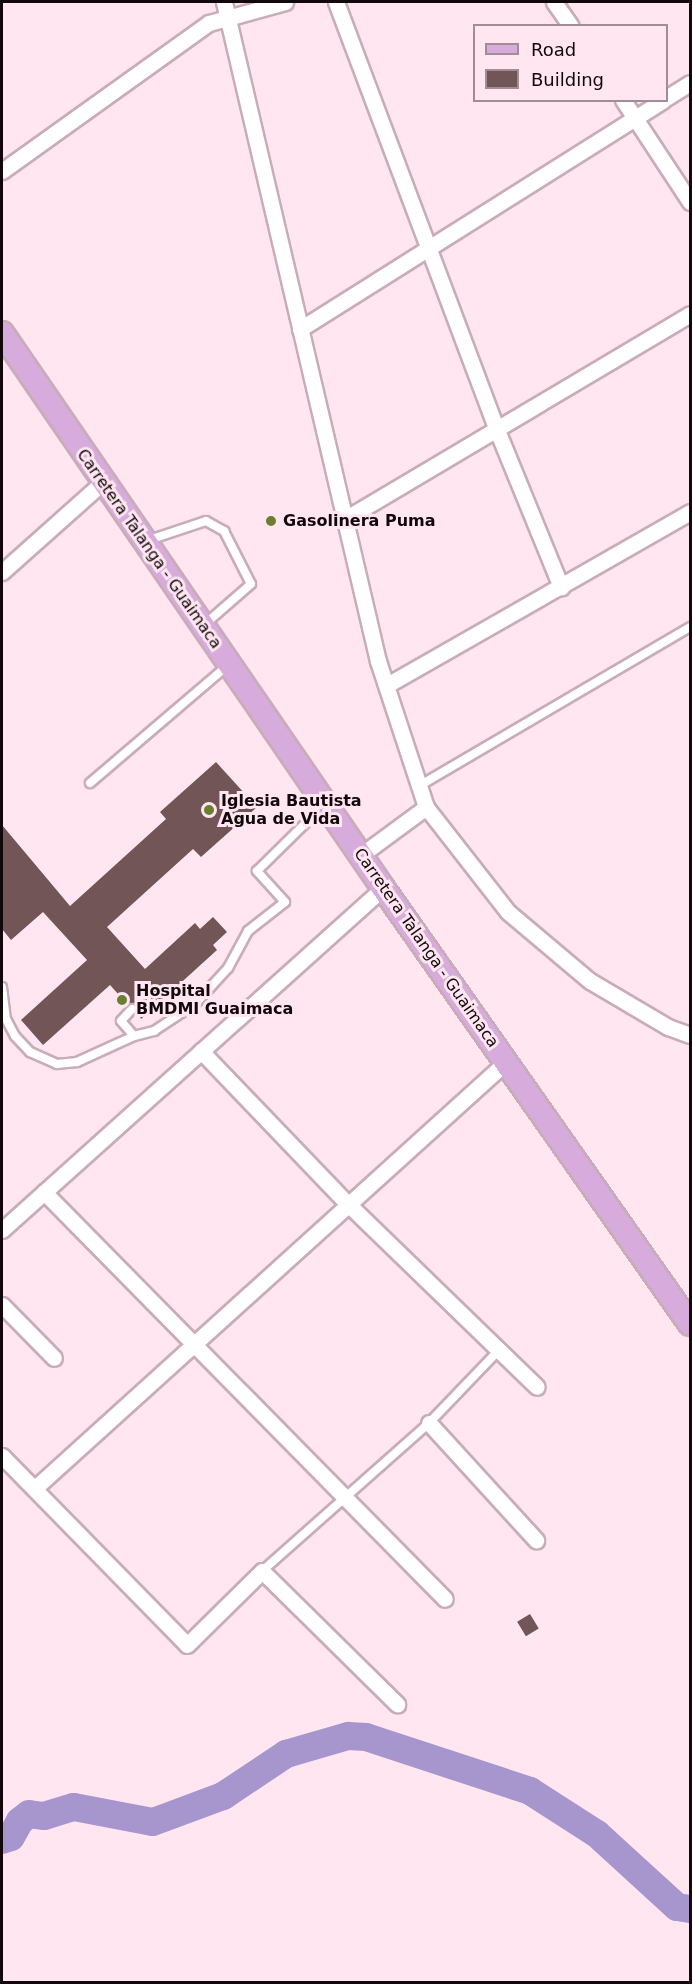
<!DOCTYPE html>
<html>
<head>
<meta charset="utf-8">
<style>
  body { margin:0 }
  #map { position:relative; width:692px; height:1984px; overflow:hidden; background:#ffe6f0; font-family:"DejaVu Sans",sans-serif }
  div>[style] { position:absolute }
  .river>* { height:28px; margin:-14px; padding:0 14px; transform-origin:14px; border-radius:14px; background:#a696cd }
  .building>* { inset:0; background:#725556; transform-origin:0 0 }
  .roads { filter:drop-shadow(2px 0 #c9acb9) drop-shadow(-2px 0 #c9acb9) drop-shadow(0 2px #c9acb9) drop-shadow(0 -2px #c9acb9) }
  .lane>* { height:8px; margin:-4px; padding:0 4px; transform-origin:4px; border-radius:4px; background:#fff }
  .street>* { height:15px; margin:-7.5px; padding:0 7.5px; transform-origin:7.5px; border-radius:7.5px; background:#fff }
  .primary>* { height:22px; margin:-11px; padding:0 11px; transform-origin:11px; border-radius:11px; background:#d7abdb }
  .dots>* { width:16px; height:16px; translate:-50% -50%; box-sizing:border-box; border:3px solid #ffe6f0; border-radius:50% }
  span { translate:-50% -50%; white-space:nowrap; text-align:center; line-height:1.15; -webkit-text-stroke:6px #ffe6f0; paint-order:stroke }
  .poi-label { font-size:16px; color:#12080c; font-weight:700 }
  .left { translate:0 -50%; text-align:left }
  .street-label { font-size:16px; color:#12080c }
  .frame { position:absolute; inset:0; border:3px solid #12080c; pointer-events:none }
  .legend { position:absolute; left:473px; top:24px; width:195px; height:78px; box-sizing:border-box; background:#ffe6f0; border:2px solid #a08d95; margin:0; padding:8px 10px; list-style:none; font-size:18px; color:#12080c }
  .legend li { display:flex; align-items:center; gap:12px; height:30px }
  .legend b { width:30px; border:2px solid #a08d95 }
</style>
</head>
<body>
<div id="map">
  <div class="river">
    <div style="left:2px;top:1840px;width:9px;rotate:-18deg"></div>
    <div style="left:11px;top:1837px;width:18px;rotate:-61deg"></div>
    <div style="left:20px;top:1821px;width:11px;rotate:-38deg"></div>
    <div style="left:29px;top:1814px;width:15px;rotate:8deg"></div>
    <div style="left:44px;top:1816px;width:31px;rotate:-17deg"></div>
    <div style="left:74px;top:1807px;width:80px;rotate:10.8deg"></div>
    <div style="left:153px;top:1822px;width:75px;rotate:-20.4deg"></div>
    <div style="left:223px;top:1796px;width:76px;rotate:-33.7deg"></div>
    <div style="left:286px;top:1754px;width:65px;rotate:-16.2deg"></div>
    <div style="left:348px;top:1736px;width:18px;rotate:3deg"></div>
    <div style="left:366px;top:1737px;width:173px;rotate:18.2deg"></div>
    <div style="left:530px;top:1791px;width:80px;rotate:32.7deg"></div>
    <div style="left:597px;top:1834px;width:108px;rotate:42.4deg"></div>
    <div style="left:677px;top:1907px;width:13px;rotate:9deg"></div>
  </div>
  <div class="building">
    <div style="clip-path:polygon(216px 762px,257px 807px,201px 857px,193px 849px,107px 927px,145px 969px,195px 923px,200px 929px,213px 917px,227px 932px,213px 945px,217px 950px,141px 1019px,136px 1005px,128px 1005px,110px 985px,43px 1045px,21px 1020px,87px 960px,43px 912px,11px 940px,2px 929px,2px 825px,70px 906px,166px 819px,160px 812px)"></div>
    <div style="left:530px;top:1614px;width:17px;height:15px;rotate:59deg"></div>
  </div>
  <div class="roads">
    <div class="lane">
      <div style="left:149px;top:540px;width:60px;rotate:-18.4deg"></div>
      <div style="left:206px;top:521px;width:21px;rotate:29deg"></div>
      <div style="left:224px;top:531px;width:59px;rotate:63deg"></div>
      <div style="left:251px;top:584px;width:62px;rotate:138.9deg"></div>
      <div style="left:90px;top:783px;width:182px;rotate:-40.5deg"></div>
      <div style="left:419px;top:786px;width:314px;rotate:-30.4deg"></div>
      <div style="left:2px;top:987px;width:32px;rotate:83deg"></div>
      <div style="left:6px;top:1019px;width:19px;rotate:62deg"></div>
      <div style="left:15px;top:1036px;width:22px;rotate:47deg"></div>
      <div style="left:30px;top:1052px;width:30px;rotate:24deg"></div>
      <div style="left:57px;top:1064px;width:20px;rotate:-6deg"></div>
      <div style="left:77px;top:1062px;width:63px;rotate:-24.5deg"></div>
      <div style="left:132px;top:1009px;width:16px;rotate:133deg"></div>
      <div style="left:121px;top:1021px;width:20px;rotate:49deg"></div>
      <div style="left:134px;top:1036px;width:21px;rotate:-14deg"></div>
      <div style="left:154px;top:1031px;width:49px;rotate:-33.4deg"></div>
      <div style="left:195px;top:1004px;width:49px;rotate:-47.5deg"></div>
      <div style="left:228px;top:968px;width:42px;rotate:-61.6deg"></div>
      <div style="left:248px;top:931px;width:47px;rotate:-38.1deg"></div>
      <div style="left:285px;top:902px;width:42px;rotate:-132.1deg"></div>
      <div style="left:257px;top:871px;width:94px;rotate:-44.6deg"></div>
      <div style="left:262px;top:1571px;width:223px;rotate:-41.5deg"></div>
      <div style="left:429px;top:1423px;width:101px;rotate:-46.2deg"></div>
    </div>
    <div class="street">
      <div style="left:224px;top:2px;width:677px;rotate:76.85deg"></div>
      <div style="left:378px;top:661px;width:154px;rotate:71.8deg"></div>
      <div style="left:426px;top:807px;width:133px;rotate:52deg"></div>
      <div style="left:508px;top:912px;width:107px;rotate:40.1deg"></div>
      <div style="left:590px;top:981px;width:91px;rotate:30.5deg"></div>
      <div style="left:668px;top:1027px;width:23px;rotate:20deg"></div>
      <div style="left:336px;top:2px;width:457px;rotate:69.4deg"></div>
      <div style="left:497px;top:430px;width:170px;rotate:67.8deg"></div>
      <div style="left:554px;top:2px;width:29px;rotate:55deg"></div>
      <div style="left:666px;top:98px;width:28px;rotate:-32deg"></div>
      <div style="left:623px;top:100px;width:122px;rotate:56.7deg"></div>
      <div style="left:2px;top:171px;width:254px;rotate:-35.6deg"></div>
      <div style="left:209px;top:23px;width:79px;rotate:-15.4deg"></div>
      <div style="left:300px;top:329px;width:429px;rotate:-32.2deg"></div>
      <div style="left:345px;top:519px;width:401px;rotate:-30.7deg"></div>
      <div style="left:2px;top:572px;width:135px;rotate:-41.7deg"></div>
      <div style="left:387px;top:685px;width:349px;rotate:-29.7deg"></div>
      <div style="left:361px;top:855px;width:81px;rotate:-36.4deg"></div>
      <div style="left:201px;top:1051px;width:211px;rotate:46.2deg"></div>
      <div style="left:347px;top:1203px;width:264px;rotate:44.1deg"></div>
      <div style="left:44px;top:1192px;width:571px;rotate:45.43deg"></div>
      <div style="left:2px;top:1230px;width:512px;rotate:-41.91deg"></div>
      <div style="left:2px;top:1305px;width:74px;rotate:45.5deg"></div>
      <div style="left:429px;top:1423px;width:159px;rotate:47.6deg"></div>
      <div style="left:2px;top:1456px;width:264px;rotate:45.6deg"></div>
      <div style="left:187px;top:1645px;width:105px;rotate:-44.6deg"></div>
      <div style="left:262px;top:1571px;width:190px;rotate:44.6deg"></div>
      <div style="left:35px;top:1488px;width:635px;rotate:-42.13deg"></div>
    </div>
    <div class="primary">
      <div style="left:2px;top:333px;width:673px;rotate:55.53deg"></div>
      <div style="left:383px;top:888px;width:533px;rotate:54.85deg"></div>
    </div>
  </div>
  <div class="dots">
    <div style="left:271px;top:521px;background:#6a7f2f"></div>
    <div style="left:209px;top:810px;background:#6a7f2f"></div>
    <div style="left:122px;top:1000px;background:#6a7f2f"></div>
  </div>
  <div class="poi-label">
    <span class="left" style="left:283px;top:521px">Gasolinera Puma</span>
    <span class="left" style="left:221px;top:810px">Iglesia Bautista<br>Agua de Vida</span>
    <span class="left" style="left:136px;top:1000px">Hospital<br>BMDMI Guaimaca</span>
  </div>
  <div class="street-label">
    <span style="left:149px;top:549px;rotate:55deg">Carretera Talanga - Guaimaca</span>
    <span style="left:426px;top:948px;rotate:55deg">Carretera Talanga - Guaimaca</span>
  </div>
  <div class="frame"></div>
  <ul class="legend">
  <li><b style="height:8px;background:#d7abdb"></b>Road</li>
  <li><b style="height:16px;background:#725556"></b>Building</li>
  </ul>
</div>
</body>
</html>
